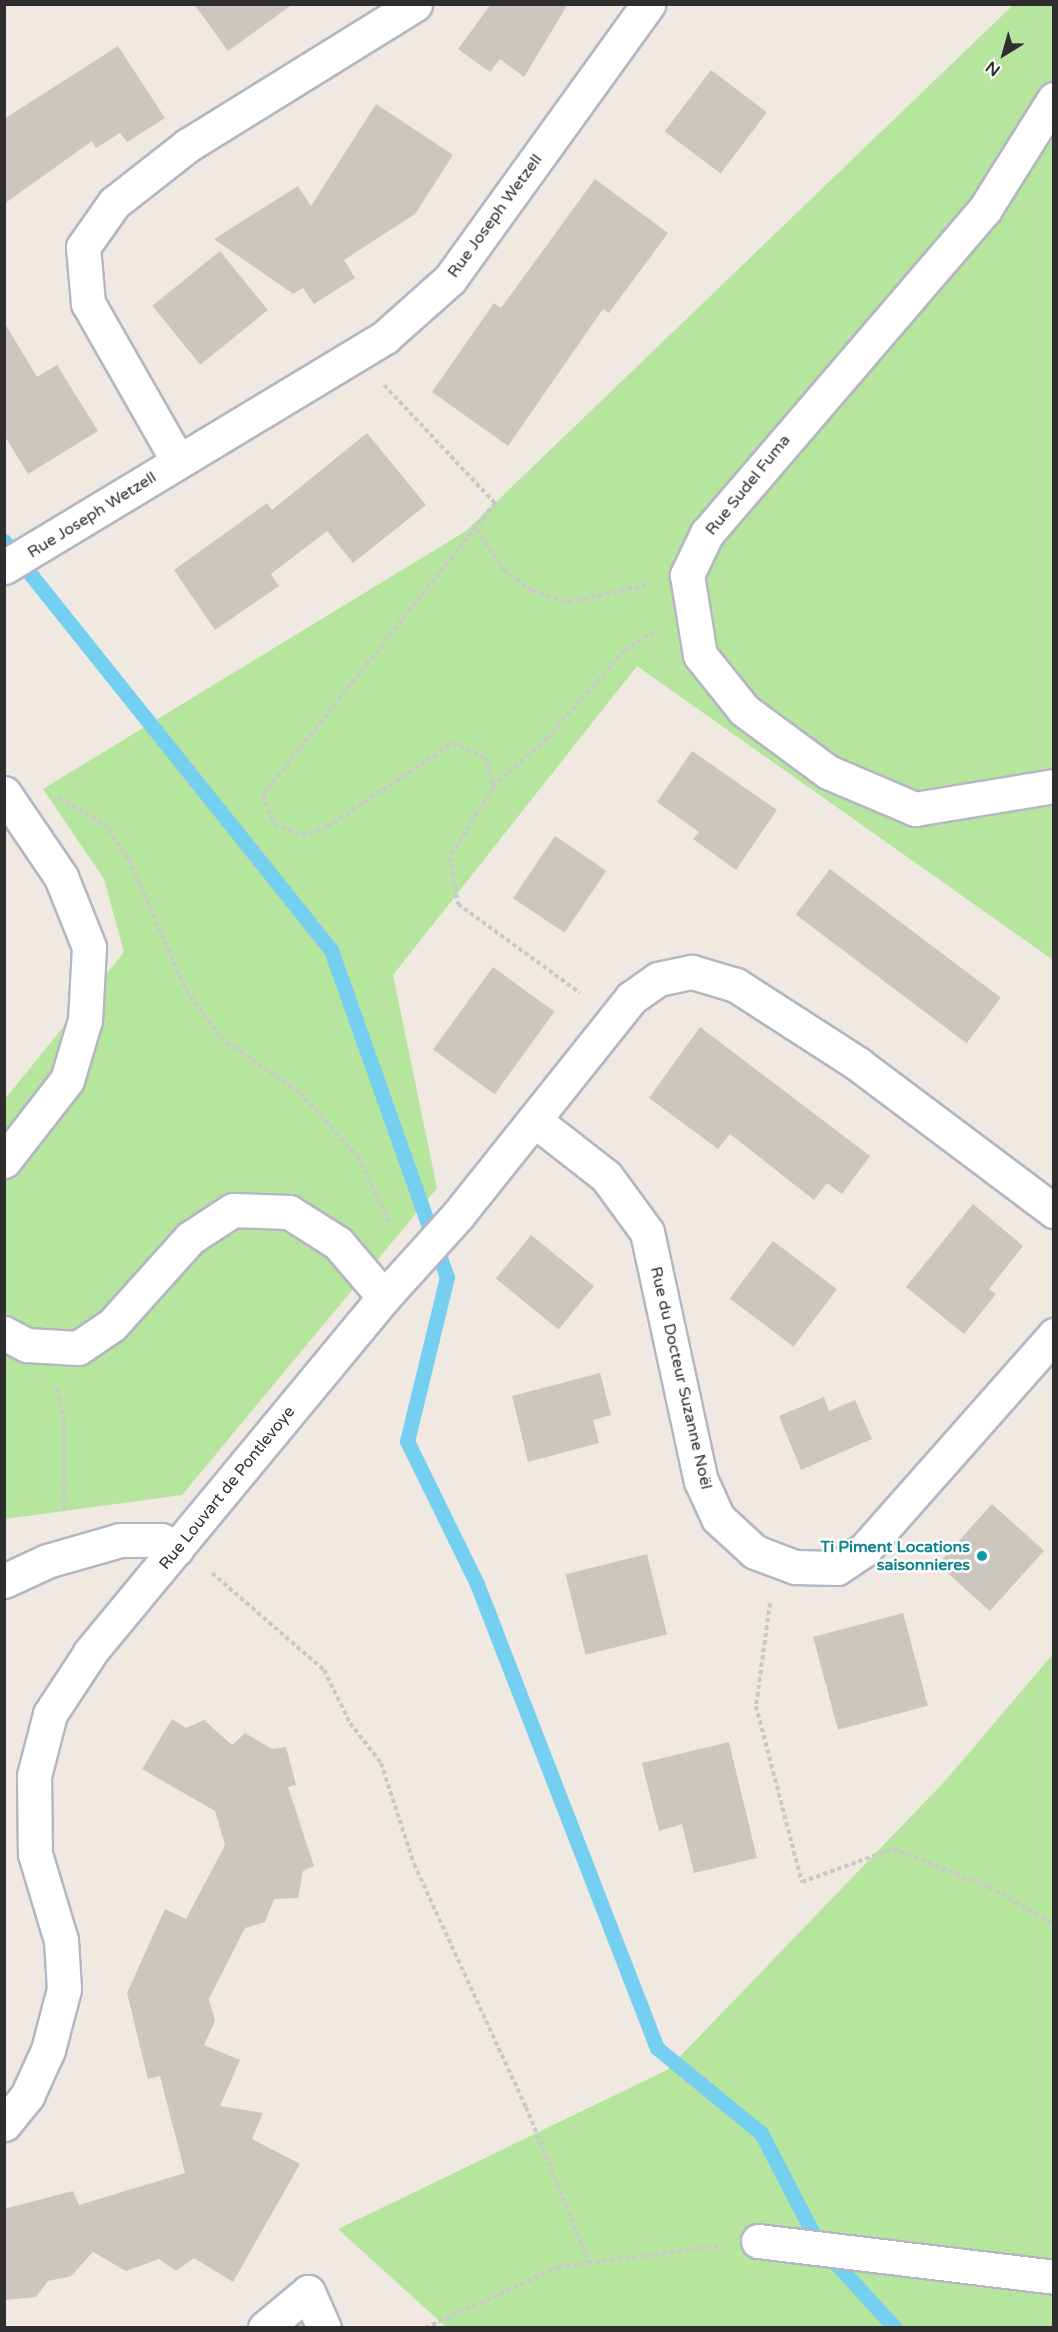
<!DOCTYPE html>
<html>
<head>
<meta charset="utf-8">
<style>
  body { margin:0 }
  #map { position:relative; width:1058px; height:2332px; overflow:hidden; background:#efe9e1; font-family:"Varela Round",sans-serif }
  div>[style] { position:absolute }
  .green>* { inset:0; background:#b6e59e }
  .stream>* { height:15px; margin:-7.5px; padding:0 7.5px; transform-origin:7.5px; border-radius:7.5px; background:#75cff0 }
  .building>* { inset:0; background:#cbc7bf; transform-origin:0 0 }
  .path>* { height:4px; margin-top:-2px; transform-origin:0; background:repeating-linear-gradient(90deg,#c9c9c9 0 4.5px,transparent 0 7.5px) }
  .roads { filter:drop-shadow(2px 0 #b4b7c1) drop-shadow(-2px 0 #b4b7c1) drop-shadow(0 2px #b4b7c1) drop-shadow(0 -2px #b4b7c1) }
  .minor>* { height:33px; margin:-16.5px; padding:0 16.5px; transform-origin:16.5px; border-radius:16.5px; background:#fff }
  .dots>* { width:16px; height:16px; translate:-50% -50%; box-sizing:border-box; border:3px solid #fff; border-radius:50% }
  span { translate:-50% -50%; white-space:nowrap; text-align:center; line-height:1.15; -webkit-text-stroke:5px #fff; paint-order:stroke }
  .street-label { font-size:16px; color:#2e2e2e }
  .culture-label { font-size:16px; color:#0d838f; font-weight:700 }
  .right { translate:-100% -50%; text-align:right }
  .frame { position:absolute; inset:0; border:6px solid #2e2e2e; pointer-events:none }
  .north { position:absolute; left:974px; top:24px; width:60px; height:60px; -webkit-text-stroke:4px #fff; paint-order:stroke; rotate:217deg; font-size:16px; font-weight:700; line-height:24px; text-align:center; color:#2e2e2e }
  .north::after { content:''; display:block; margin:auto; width:21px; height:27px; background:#2e2e2e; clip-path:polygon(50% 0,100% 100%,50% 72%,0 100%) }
</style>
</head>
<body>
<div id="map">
  <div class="green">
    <div style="clip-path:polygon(1013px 5px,1053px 5px,1053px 960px,637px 666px,393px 975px,437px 1188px,182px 1495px,5px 1519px,5px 1099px,124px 952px,104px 879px,43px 789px,466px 531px)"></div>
    <div style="clip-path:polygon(1053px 1654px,1053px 2327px,446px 2327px,338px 2229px,667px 2070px,945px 1781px)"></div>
  </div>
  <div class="stream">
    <div style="left:4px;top:541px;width:524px;rotate:51.36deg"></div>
    <div style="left:331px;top:950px;width:347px;rotate:70.5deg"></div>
    <div style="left:447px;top:1277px;width:169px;rotate:103.7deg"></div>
    <div style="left:407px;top:1441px;width:159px;rotate:63.9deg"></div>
    <div style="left:477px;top:1584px;width:498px;rotate:68.8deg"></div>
    <div style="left:657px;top:2048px;width:134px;rotate:39.3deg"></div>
    <div style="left:761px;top:2133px;width:126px;rotate:62.6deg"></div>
    <div style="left:819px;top:2245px;width:113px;rotate:47.5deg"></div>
  </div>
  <div class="building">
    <div style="clip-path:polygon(194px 4px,293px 4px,228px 51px)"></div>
    <div style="clip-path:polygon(491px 4px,568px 4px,524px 77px,500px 59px,490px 72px,458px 49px)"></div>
    <div style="clip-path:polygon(118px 46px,165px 118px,127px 142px,120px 133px,96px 148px,92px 141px,4px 204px,4px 119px)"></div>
    <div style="left:711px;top:70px;width:70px;height:77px;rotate:37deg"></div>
    <div style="clip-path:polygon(376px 104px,453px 155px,415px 214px,344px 260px,355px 278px,314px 304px,303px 288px,293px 294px,214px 239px,298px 186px,311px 206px)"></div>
    <div style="clip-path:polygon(595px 179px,668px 233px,609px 313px,603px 309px,508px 446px,432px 392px,494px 303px,501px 308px)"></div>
    <div style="left:220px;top:251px;width:76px;height:87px;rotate:51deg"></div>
    <div style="clip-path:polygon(4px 322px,37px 377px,57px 365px,98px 431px,28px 474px,4px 435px)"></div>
    <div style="clip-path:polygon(367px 433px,426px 505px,353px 563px,327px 531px,271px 574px,279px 586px,215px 630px,174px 570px,267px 503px,272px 510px)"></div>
    <div style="clip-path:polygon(692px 751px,777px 810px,736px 870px,693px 839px,699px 832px,657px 802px)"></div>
    <div style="left:555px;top:836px;width:62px;height:75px;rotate:34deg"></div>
    <div style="left:830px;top:869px;width:214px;height:57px;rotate:37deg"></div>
    <div style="left:493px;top:967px;width:76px;height:102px;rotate:36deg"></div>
    <div style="clip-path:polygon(700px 1027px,870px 1156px,842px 1194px,827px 1183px,814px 1200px,730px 1134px,718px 1149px,649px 1098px)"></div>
    <div style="clip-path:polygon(973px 1204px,1023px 1246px,989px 1289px,996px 1294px,964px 1334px,906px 1287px)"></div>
    <div style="left:531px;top:1235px;width:81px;height:56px;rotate:39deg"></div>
    <div style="left:773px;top:1241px;width:80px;height:72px;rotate:37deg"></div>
    <div style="clip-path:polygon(600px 1373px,611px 1415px,593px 1420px,599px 1443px,528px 1462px,512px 1396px)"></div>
    <div style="clip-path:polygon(824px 1397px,829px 1411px,855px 1400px,872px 1439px,801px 1470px,779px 1416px)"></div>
    <div style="left:992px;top:1504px;width:70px;height:81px;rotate:42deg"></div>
    <div style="left:647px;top:1554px;width:83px;height:84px;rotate:76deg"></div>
    <div style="left:903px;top:1613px;width:96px;height:93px;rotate:75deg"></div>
    <div style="clip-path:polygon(172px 1719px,186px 1728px,204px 1720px,232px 1745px,245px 1733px,272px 1749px,286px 1747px,296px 1785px,288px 1787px,314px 1866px,303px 1871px,298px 1898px,274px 1899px,265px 1922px,245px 1928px,209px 1999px,215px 2021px,204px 2045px,240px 2060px,220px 2106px,263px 2113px,252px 2139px,300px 2164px,233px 2282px,194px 2258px,176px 2271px,159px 2259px,126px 2271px,93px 2252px,71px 2276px,48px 2281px,36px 2297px,4px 2300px,4px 2209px,73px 2191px,79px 2205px,185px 2173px,160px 2076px,148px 2079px,127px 1993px,165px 1909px,186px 1919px,225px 1845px,215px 1811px,142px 1769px)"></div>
    <div style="clip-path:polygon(729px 1742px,757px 1858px,694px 1873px,682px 1824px,659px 1831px,642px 1763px)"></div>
  </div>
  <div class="path">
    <div style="left:384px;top:385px;width:162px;rotate:46.8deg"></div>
    <div style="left:495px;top:503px;width:373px;rotate:128.5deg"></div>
    <div style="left:263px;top:795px;width:31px;rotate:69deg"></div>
    <div style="left:274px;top:824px;width:30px;rotate:21deg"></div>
    <div style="left:302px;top:835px;width:26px;rotate:-18deg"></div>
    <div style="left:327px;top:827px;width:151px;rotate:-33.7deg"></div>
    <div style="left:453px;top:743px;width:36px;rotate:24deg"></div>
    <div style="left:486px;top:758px;width:30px;rotate:76deg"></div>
    <div style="left:493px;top:787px;width:82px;rotate:121.6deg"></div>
    <div style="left:450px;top:857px;width:48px;rotate:80.3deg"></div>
    <div style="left:458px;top:904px;width:151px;rotate:36.1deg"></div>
    <div style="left:477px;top:530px;width:48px;rotate:56deg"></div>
    <div style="left:504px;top:570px;width:35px;rotate:37deg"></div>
    <div style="left:532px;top:591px;width:39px;rotate:17deg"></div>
    <div style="left:569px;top:602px;width:79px;rotate:-12.4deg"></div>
    <div style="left:493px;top:787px;width:73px;rotate:-42.2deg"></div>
    <div style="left:547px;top:738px;width:118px;rotate:-48.4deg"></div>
    <div style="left:625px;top:650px;width:33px;rotate:-33deg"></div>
    <div style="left:59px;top:798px;width:52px;rotate:30deg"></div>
    <div style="left:104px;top:824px;width:43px;rotate:54.5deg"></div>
    <div style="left:129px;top:859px;width:143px;rotate:66.5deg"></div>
    <div style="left:186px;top:990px;width:59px;rotate:53.9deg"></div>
    <div style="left:221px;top:1038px;width:96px;rotate:34.8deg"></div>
    <div style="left:300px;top:1093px;width:86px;rotate:47.8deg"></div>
    <div style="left:358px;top:1157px;width:76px;rotate:64.1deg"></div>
    <div style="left:57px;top:1388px;width:36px;rotate:79deg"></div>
    <div style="left:64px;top:1423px;width:89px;rotate:90deg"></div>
    <div style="left:212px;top:1573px;width:148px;rotate:40.9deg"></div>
    <div style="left:324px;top:1670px;width:59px;rotate:63.9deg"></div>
    <div style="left:350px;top:1723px;width:51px;rotate:52.2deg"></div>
    <div style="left:381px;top:1763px;width:106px;rotate:71.9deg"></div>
    <div style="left:414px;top:1864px;width:268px;rotate:65.3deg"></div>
    <div style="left:526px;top:2107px;width:168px;rotate:68deg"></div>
    <div style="left:770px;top:1603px;width:104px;rotate:97.7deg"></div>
    <div style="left:756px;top:1706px;width:182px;rotate:75.4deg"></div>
    <div style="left:802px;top:1882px;width:97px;rotate:-19.9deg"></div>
    <div style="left:893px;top:1849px;width:103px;rotate:21.6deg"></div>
    <div style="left:989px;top:1887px;width:75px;rotate:29.6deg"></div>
    <div style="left:425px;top:2328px;width:146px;rotate:-24.6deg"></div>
    <div style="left:558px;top:2267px;width:162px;rotate:-7.4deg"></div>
  </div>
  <div class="roads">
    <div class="minor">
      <div style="left:1054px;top:99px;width:130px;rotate:122.1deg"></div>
      <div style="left:985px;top:209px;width:427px;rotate:130.6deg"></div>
      <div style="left:707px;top:533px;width:47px;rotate:115.5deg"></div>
      <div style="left:687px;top:575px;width:81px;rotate:80.8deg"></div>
      <div style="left:700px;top:655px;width:70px;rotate:51.3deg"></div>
      <div style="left:744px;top:710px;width:104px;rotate:36.4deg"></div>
      <div style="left:828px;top:772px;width:95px;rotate:23deg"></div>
      <div style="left:915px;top:809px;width:141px;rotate:-9.4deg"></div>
      <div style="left:178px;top:461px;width:182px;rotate:-119.7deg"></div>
      <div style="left:88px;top:303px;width:56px;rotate:-95.1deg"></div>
      <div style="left:83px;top:247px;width:54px;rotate:-54.8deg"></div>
      <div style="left:114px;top:203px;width:94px;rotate:-38.1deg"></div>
      <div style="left:188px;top:145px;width:267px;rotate:-31.8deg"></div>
      <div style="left:4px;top:567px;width:445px;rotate:-31.1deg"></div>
      <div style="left:385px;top:337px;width:87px;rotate:-41.7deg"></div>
      <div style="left:450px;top:279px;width:339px;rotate:-54.2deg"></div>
      <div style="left:4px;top:793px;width:102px;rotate:55.8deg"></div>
      <div style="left:61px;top:877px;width:75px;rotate:68.2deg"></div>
      <div style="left:89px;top:947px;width:73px;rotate:93.1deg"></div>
      <div style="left:85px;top:1020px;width:63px;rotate:106.7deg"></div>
      <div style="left:67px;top:1080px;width:103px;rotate:127.9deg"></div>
      <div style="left:534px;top:1120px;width:91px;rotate:37.9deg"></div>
      <div style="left:606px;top:1176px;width:69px;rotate:53.8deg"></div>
      <div style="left:647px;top:1232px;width:255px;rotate:77.8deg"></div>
      <div style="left:701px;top:1481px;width:41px;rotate:65.3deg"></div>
      <div style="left:718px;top:1518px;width:50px;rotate:42.6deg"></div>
      <div style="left:755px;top:1552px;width:43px;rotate:20.6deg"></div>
      <div style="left:795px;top:1567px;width:42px;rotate:1.4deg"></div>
      <div style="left:837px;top:1568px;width:34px;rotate:-34deg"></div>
      <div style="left:865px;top:1549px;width:286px;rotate:-48.5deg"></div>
      <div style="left:384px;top:1297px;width:110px;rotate:-47.9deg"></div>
      <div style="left:458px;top:1215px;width:278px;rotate:-51.4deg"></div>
      <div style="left:631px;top:998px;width:33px;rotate:-35deg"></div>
      <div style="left:658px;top:979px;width:35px;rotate:-12deg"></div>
      <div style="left:692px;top:972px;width:46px;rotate:16.5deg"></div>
      <div style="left:736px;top:985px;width:145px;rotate:32.9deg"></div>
      <div style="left:858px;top:1064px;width:245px;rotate:36.9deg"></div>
      <div style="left:4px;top:1333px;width:26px;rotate:28deg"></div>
      <div style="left:27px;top:1345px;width:51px;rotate:3.4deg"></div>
      <div style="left:78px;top:1348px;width:41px;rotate:-34.1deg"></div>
      <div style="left:112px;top:1325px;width:117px;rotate:-48.1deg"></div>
      <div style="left:190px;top:1238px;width:51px;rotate:-33.1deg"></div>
      <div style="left:233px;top:1210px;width:56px;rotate:2deg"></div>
      <div style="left:289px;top:1212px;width:58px;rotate:32.3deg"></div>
      <div style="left:338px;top:1243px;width:71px;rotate:49.6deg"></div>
      <div style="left:384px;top:1297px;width:462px;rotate:129.6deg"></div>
      <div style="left:90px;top:1653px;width:73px;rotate:123.3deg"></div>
      <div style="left:50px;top:1714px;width:64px;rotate:104.5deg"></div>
      <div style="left:34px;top:1776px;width:78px;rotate:89.3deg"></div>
      <div style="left:35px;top:1854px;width:90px;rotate:73.2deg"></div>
      <div style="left:61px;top:1940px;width:49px;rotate:86.5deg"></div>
      <div style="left:64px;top:1989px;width:63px;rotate:104.7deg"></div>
      <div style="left:48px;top:2050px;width:51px;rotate:114.5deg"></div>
      <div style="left:27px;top:2096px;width:36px;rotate:129deg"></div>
      <div style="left:4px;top:1581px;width:47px;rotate:-24.9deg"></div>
      <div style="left:47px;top:1561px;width:76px;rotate:-16deg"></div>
      <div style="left:120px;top:1540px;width:41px"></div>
      <div style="left:161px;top:1540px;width:18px;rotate:29deg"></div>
      <div style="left:758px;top:2241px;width:298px;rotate:6.9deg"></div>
      <div style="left:265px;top:2328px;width:56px;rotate:-39.9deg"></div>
      <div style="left:308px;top:2292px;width:39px;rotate:66deg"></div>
    </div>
  </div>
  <div class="dots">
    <div style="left:982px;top:1556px;background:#0f9aa8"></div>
  </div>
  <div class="street-label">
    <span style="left:495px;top:216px;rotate:-54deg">Rue Joseph Wetzell</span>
    <span style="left:748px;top:485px;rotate:-51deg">Rue Sudel Fuma</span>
    <span style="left:92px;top:515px;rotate:-32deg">Rue Joseph Wetzell</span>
    <span style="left:681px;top:1378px;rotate:77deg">Rue du Docteur Suzanne Noël</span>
    <span style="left:227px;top:1488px;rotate:-51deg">Rue Louvart de Pontlevoye</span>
  </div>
  <div class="culture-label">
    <span class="right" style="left:970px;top:1556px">Ti Piment Locations<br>saisonnieres</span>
  </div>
  <div class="frame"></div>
  <div class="north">N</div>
</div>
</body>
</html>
